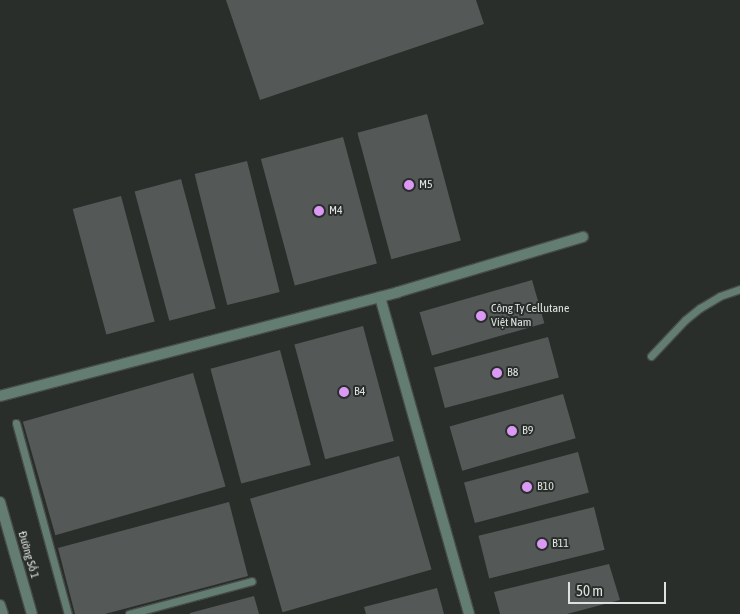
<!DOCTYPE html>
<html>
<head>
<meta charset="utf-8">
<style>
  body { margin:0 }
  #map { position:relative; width:740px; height:614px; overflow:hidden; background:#292e2b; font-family:"Asap Condensed",sans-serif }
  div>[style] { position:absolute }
  .building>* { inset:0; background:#545957; transform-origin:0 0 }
  .roads { filter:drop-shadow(1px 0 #464b48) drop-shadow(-1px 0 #464b48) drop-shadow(0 1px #464b48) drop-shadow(0 -1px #464b48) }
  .service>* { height:7px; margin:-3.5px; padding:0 3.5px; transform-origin:3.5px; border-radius:3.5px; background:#647d72 }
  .minor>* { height:10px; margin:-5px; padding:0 5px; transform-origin:5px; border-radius:5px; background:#647d72 }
  .dots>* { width:14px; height:14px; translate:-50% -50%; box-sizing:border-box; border:2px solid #292e2b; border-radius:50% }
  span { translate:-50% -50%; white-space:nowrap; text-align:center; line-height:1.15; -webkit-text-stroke:4px #292e2b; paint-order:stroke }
  .poi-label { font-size:12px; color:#dee1df }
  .left { translate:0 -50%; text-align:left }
  .street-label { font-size:12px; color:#dee1df }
  .scale { position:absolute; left:568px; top:582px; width:98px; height:22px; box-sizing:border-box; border:2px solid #dee1df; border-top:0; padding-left:6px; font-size:15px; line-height:18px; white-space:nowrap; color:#dee1df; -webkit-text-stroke:4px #292e2b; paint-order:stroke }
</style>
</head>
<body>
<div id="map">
  <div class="building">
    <div style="clip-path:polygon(226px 0,476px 0,484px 24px,260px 100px)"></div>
    <div style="left:427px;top:114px;width:131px;height:72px;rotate:75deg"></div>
    <div style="left:343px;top:137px;width:131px;height:85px;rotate:75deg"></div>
    <div style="left:247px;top:161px;width:135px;height:54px;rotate:76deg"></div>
    <div style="left:181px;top:179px;width:134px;height:48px;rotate:75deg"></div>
    <div style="left:121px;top:196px;width:130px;height:50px;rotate:75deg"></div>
    <div style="left:532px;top:280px;width:45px;height:117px;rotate:74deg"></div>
    <div style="left:363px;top:326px;width:119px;height:71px;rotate:75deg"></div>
    <div style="left:548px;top:337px;width:42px;height:118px;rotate:75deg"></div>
    <div style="left:280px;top:350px;width:119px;height:72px;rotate:75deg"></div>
    <div style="left:193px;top:373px;width:118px;height:177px;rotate:74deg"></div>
    <div style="left:563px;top:394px;width:46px;height:118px;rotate:74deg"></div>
    <div style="left:578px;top:452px;width:42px;height:118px;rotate:75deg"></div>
    <div style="left:399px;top:456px;width:118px;height:155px;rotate:74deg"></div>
    <div style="clip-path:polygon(229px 502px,248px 576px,105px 614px,75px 614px,58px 548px)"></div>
    <div style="left:594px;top:507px;width:44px;height:119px;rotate:76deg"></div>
    <div style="clip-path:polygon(609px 564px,620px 600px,567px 614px,500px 614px,494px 592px)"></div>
    <div style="clip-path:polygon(437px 588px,444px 614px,366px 614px,364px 607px)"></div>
    <div style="clip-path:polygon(254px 596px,259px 614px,190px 614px,190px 613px)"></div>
  </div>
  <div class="roads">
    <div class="service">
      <div style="left:651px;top:356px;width:50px;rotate:-46.6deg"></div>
      <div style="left:685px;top:320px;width:19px;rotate:-39deg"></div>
      <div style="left:700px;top:308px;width:23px;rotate:-31deg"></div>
      <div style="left:720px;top:296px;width:21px;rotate:-19deg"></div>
      <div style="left:16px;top:423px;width:198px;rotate:74.8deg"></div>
      <div style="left:129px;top:614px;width:127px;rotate:-15deg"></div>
    </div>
    <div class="minor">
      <div style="left:380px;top:297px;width:329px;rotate:74.3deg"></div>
      <div style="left:0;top:396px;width:411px;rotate:-14.6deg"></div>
      <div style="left:398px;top:292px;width:193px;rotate:-16.6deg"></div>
      <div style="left:0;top:502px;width:116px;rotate:74.1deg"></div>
      <div style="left:0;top:605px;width:9px;rotate:72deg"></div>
    </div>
  </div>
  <div class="dots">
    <div style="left:409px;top:185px;background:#db99f5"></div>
    <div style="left:319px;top:211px;background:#db99f5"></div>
    <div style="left:481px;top:316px;background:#db99f5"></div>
    <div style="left:497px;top:373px;background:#db99f5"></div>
    <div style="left:344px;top:392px;background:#db99f5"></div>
    <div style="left:512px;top:431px;background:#db99f5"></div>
    <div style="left:527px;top:487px;background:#db99f5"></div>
    <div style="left:542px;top:544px;background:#db99f5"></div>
  </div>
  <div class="poi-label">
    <span class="left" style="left:419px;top:185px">M5</span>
    <span class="left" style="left:329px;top:211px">M4</span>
    <span class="left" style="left:491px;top:316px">Công Ty Cellutane<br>Việt Nam</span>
    <span class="left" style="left:507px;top:373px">B8</span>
    <span class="left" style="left:354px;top:392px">B4</span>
    <span class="left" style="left:522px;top:431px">B9</span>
    <span class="left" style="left:537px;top:487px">B10</span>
    <span class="left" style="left:552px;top:544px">B11</span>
  </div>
  <div class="street-label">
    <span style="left:28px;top:555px;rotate:74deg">Đường Số 1</span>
  </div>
  <div class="scale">50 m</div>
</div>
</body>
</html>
